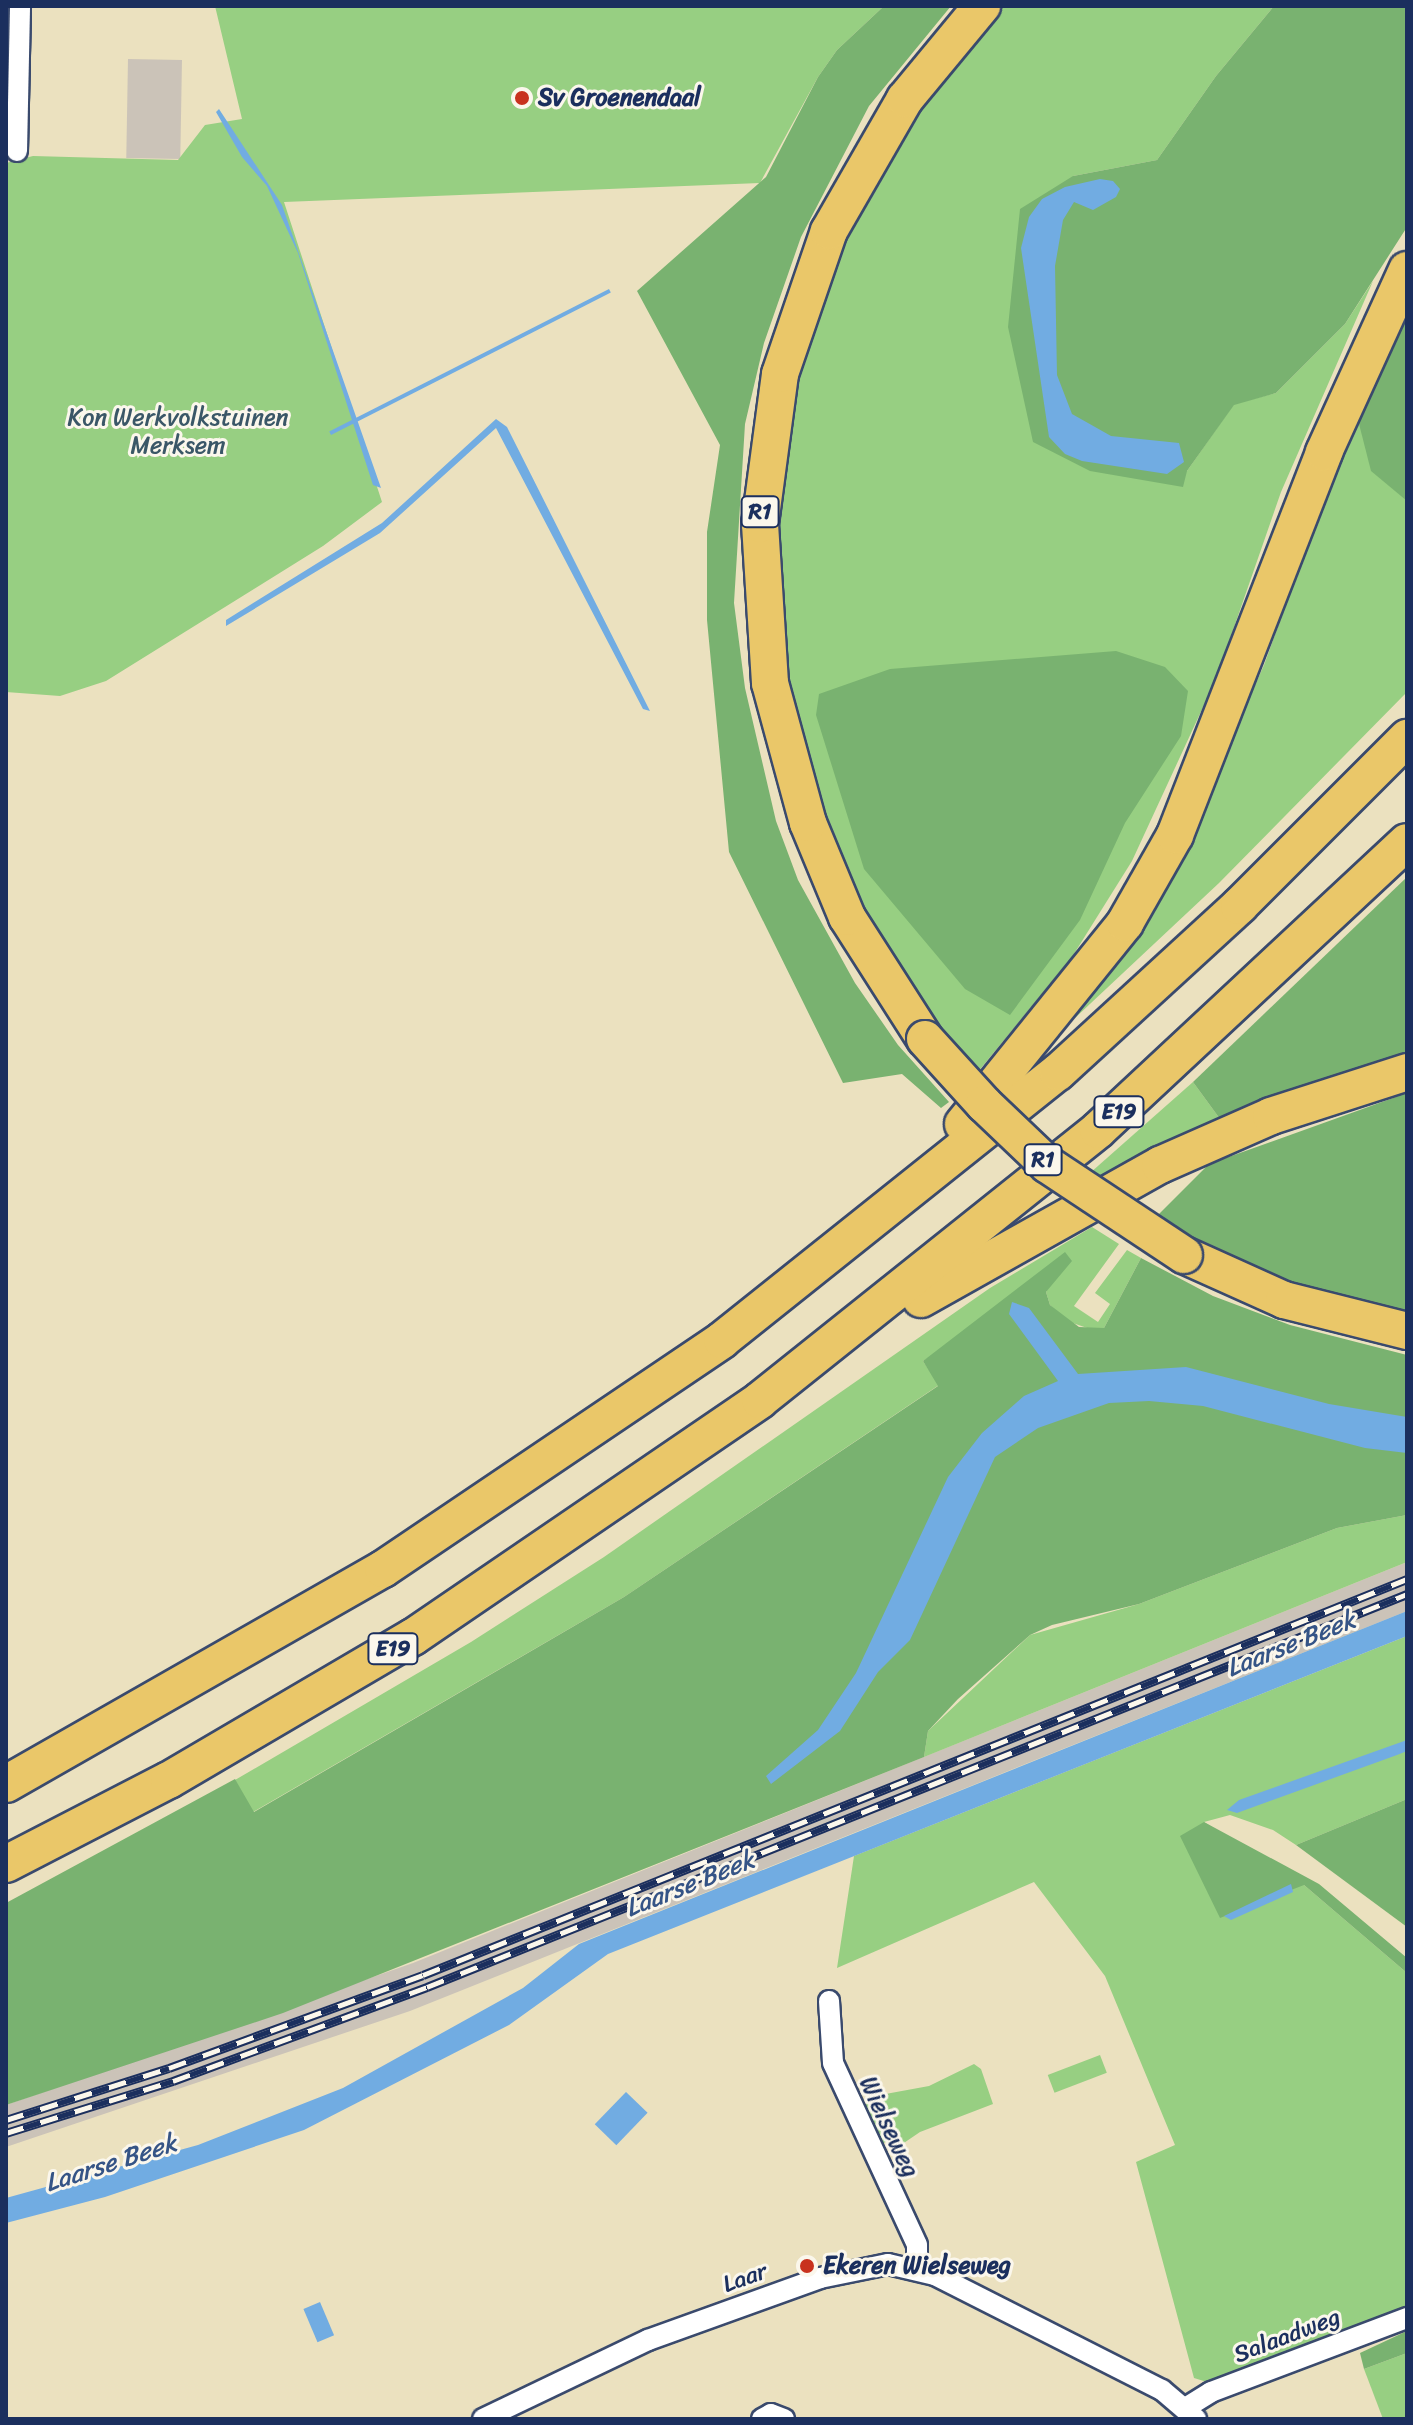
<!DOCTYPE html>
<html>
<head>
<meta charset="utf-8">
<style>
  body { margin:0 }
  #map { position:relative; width:1413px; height:2425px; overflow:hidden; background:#ebe1bf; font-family:Sriracha,sans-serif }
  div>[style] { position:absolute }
  .industrial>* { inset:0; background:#cbc3b8; transform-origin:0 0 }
  .green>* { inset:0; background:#97cf82; transform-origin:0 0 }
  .forest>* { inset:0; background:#79b270 }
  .water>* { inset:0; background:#71ace2; transform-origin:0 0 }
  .roads { filter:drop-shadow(2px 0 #3a4a6d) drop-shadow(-2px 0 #3a4a6d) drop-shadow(0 2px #3a4a6d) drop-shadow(0 -2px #3a4a6d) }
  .minor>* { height:20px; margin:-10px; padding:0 10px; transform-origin:10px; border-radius:10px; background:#fff }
  .motorway>* { height:36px; margin:-18px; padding:0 18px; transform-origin:18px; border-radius:18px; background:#eac769 }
  .rail>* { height:9px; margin-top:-4.5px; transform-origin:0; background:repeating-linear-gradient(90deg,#fbf7ec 0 18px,#1b2f5e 0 36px); box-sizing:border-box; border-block:2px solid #1b2f5e }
  .bridges { filter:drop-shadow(2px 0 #3a4a6d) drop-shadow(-2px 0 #3a4a6d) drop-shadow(0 2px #3a4a6d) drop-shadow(0 -2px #3a4a6d) }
  .motorway-bridge>* { height:36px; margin:-18px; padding:0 18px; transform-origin:18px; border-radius:18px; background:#eac769 }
  .dots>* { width:22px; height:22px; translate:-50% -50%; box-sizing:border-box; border:4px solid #fbf7ec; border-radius:50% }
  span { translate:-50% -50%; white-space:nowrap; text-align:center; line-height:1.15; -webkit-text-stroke:6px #fbf7ec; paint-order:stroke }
  .shield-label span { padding:2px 6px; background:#fbf7ec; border:2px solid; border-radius:6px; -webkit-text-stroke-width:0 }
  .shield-label { font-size:22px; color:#1b2f5e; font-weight:700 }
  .poi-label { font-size:24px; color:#1b2f5e; font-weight:700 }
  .left { translate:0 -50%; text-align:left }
  .park-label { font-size:24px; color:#3a5767 }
  .street-label { font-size:24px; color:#1b2f5e }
  .water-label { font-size:26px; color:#355486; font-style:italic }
  .frame { position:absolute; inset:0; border:8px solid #1b2f5e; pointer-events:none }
</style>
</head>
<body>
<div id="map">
  <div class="industrial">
    <div style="left:128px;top:59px;width:54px;height:99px;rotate:1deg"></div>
    <div style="clip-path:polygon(1407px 1562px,1407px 1611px,410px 2011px,6px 2147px,6px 2105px,413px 1963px)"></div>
  </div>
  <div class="green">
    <div style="clip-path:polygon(215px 6px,884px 6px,837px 50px,818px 77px,760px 183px,284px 202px,382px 502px,323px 546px,106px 681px,60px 696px,6px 692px,6px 163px,33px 156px,178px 160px,205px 125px,242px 119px)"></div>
    <div style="clip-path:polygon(1002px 6px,1274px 6px,1216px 76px,1157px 160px,1073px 176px,1187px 471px,1234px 404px,1276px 393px,1345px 324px,1373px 281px,1281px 492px,1216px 679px,1132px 861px,1072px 957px,977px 1073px,890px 968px,834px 859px,782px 672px,777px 609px,779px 432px,840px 237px,884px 152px)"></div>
    <div style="clip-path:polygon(1356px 412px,1407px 501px,1407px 692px,1219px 883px,1075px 1018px,1131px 935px,1214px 777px,1264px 665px)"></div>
    <div style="clip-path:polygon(1193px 1082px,1220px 1119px,1100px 1180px,1090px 1173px)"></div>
    <div style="clip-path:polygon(1092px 1227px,1119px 1244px,1074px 1306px,1098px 1322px,1110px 1304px,1095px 1293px,1127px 1250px,1141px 1258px,1104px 1328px,1093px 1330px,1067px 1321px,1050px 1305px,1046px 1292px,1052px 1281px,923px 1361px,939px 1385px,624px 1597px,253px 1812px,235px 1780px,471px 1642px,604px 1557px,990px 1288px)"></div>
    <div style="clip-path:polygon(1407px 1515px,1407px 1562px,924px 1757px,928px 1731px,1030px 1635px,1139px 1604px,1337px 1528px)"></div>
    <div style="clip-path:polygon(1407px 1636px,1407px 1799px,1296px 1845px,1273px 1830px,1230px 1815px,1204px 1822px,1304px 1885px,1407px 1973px,1407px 2311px,1207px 2382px,1194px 2378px,1136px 2162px,1175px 2145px,1105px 1976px,1034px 1882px,837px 1968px,854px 1856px)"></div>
    <div style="left:1100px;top:2055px;width:19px;height:56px;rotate:69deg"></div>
    <div style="clip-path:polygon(974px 2064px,981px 2069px,993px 2104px,920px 2132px,895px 2149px,889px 2139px,875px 2150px,863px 2106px,880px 2095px,929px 2086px)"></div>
    <div style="clip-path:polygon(1407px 2353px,1407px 2419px,1383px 2419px,1364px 2369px)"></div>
  </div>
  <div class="forest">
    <div style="clip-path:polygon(884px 6px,951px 6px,869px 106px,801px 237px,764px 343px,745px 424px,734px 603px,745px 688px,776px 821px,798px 880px,855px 983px,898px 1045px,949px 1102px,941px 1108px,902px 1074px,843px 1083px,729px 852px,707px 620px,707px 532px,720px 445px,637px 291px,766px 177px,818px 77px,837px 50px)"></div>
    <div style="clip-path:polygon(1274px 6px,1407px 6px,1407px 227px,1345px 324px,1276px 393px,1234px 405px,1187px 471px,1183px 487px,1090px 471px,1033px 442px,1008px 327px,1020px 209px,1073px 176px,1157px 160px,1216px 76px)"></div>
    <div style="clip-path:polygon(1407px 310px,1407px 501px,1371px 471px,1356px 412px)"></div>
    <div style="clip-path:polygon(1116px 651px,1165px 667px,1188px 691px,1181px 736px,1125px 823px,1080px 920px,1010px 1015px,965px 989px,864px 869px,816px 715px,819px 694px,890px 669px)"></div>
    <div style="clip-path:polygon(1407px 877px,1407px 1055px,1220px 1119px,1193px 1082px)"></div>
    <div style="clip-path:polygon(1407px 1093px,1407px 1316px,1319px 1296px,1193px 1244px,1195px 1238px,1156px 1217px,1209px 1164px)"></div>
    <div style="clip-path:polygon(1065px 1252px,1072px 1261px,1046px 1292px,1050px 1305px,1079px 1327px,1104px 1328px,1141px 1258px,1213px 1296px,1290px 1325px,1407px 1355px,1407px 1515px,1337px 1528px,1139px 1604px,1052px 1625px,1030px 1635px,958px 1699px,928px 1731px,924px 1757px,283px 2013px,6px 2105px,6px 1903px,235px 1779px,254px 1812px,624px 1597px,938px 1386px,923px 1361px)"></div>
    <div style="clip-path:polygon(1407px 1799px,1407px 1927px,1296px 1845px)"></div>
    <div style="clip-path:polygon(1204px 1822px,1319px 1884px,1407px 1958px,1407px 1973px,1304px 1885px,1220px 1918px,1180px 1836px)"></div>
    <div style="clip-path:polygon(1407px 2331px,1407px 2353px,1364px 2369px,1360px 2353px)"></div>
  </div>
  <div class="water">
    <div style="clip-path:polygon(219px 109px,282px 205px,381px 488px,373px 485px,298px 253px,267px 186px,242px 157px,216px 112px)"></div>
    <div style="clip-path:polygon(1100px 179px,1113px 181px,1120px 189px,1116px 197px,1093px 210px,1074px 202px,1063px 220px,1055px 266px,1057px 375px,1072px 414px,1088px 423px,1111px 436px,1179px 443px,1184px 462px,1167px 474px,1082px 461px,1065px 454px,1049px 437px,1021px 248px,1029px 217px,1042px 199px,1065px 187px)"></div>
    <div style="left:609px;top:289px;width:4px;height:314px;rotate:63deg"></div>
    <div style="clip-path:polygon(496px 419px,507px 427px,650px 711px,643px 709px,496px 428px,380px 533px,226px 626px,226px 620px,382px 523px)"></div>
    <div style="clip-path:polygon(1012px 1302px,1029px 1308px,1078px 1374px,1186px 1367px,1329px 1404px,1407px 1417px,1407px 1453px,1365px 1448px,1203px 1406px,1149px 1401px,1109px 1403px,1038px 1428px,995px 1457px,910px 1640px,878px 1672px,840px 1731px,771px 1784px,766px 1776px,818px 1730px,856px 1673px,948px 1477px,982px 1433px,1024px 1396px,1058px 1381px,1009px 1314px)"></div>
    <div style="clip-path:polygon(1407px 1611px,1407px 1636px,608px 1954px,509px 2025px,304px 2130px,105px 2197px,6px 2223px,6px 2198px,198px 2145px,343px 2088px,523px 1988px,579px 1944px)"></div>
    <div style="clip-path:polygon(1407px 1740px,1407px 1751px,1397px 1755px,1237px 1813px,1227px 1810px,1239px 1800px)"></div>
    <div style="clip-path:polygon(1291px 1884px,1293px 1892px,1231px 1920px,1224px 1916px)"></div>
    <div style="left:626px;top:2092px;width:30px;height:45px;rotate:44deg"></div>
    <div style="left:320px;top:2302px;width:36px;height:18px;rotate:67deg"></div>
  </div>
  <div class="roads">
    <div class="minor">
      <div style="left:17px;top:151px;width:145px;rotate:-88.8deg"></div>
      <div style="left:829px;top:2001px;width:62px;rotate:86.3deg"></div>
      <div style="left:833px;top:2063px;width:200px;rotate:65.2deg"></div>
      <div style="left:917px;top:2245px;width:25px;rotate:90deg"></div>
      <div style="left:1187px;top:2407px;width:28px;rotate:-32deg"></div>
      <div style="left:1211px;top:2392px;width:210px;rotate:-20.7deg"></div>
      <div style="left:483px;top:2419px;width:183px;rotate:-25.6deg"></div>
      <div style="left:648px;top:2340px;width:183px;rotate:-19.8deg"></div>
      <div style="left:820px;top:2278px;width:69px;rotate:-11.6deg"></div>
      <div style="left:888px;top:2264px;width:48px;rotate:13.2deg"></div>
      <div style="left:935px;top:2275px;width:254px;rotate:26.9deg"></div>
      <div style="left:1162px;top:2390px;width:45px;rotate:40.5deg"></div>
      <div style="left:762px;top:2419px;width:10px;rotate:-29deg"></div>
      <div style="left:771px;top:2414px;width:14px;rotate:21deg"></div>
    </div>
    <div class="motorway">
      <div style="left:925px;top:1039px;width:145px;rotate:-122.6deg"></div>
      <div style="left:847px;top:917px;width:102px;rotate:-112.5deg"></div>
      <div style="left:808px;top:823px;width:145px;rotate:-105.2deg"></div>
      <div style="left:770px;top:683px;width:159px;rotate:-93.6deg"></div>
      <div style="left:760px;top:524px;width:151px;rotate:-82.4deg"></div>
      <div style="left:780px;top:374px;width:151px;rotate:-71.1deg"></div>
      <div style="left:829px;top:231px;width:152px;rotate:-60.1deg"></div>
      <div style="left:905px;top:99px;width:121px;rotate:-50.4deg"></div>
      <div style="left:963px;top:1124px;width:258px;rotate:-51.1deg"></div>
      <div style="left:1125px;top:923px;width:101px;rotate:-60.4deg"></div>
      <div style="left:1175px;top:835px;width:411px;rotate:-68.7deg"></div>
      <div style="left:1324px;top:452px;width:200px;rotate:-65.5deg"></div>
      <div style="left:1184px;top:1255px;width:110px;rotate:24.2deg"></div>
      <div style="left:1284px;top:1300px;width:127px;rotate:14.1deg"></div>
      <div style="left:921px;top:1299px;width:274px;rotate:-29.3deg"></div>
      <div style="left:1160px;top:1165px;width:121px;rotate:-23.8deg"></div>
      <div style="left:1271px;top:1116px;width:143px;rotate:-17.9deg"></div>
      <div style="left:6px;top:1784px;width:434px;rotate:-29.7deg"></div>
      <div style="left:383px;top:1569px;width:409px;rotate:-34deg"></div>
      <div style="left:722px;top:1340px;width:430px;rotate:-38.6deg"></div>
      <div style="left:1058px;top:1072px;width:246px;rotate:-42.5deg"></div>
      <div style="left:1239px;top:906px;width:238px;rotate:-45deg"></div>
      <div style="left:6px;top:1864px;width:183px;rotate:-27.3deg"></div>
      <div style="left:169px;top:1780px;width:283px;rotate:-30.4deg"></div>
      <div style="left:413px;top:1637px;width:420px;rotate:-34.3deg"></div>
      <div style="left:760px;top:1400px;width:433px;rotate:-38.6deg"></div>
      <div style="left:1098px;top:1130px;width:422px;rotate:-43deg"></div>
    </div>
  </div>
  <div class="rail">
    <div style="left:6px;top:2120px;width:171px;rotate:-17.7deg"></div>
    <div style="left:169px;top:2068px;width:270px;rotate:-20.1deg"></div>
    <div style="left:423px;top:1975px;width:1061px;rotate:-21.92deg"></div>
    <div style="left:6px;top:2133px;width:175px;rotate:-17.3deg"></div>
    <div style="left:173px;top:2081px;width:271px;rotate:-20.3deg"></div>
    <div style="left:427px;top:1987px;width:1056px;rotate:-21.85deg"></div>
  </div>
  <div class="bridges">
    <div class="motorway-bridge">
      <div style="left:925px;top:1039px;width:88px;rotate:47.8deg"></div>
      <div style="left:984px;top:1104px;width:88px;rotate:43.6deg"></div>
      <div style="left:1048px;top:1165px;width:163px;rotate:33.5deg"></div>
    </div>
  </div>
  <div class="dots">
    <div style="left:522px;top:98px;background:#c8321e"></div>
    <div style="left:807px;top:2266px;background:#c8321e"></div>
  </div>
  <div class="shield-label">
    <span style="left:760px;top:512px">R1</span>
    <span style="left:1119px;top:1112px">E19</span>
    <span style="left:1043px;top:1160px">R1</span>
    <span style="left:393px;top:1649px">E19</span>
  </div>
  <div class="poi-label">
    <span class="left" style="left:538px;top:98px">Sv Groenendaal</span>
    <span class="left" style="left:823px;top:2266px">Ekeren Wielseweg</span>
  </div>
  <div class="park-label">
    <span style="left:178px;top:432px">Kon Werkvolkstuinen<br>Merksem</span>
  </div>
  <div class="street-label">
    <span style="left:889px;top:2127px;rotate:65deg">Wielseweg</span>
    <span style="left:745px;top:2278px;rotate:-20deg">Laar</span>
    <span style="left:1287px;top:2336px;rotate:-21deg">Salaadweg</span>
  </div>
  <div class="water-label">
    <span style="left:1291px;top:1644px;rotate:-22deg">Laarse Beek</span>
    <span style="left:690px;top:1884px;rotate:-22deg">Laarse Beek</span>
    <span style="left:111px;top:2163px;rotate:-18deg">Laarse Beek</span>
  </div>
  <div class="frame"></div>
</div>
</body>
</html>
